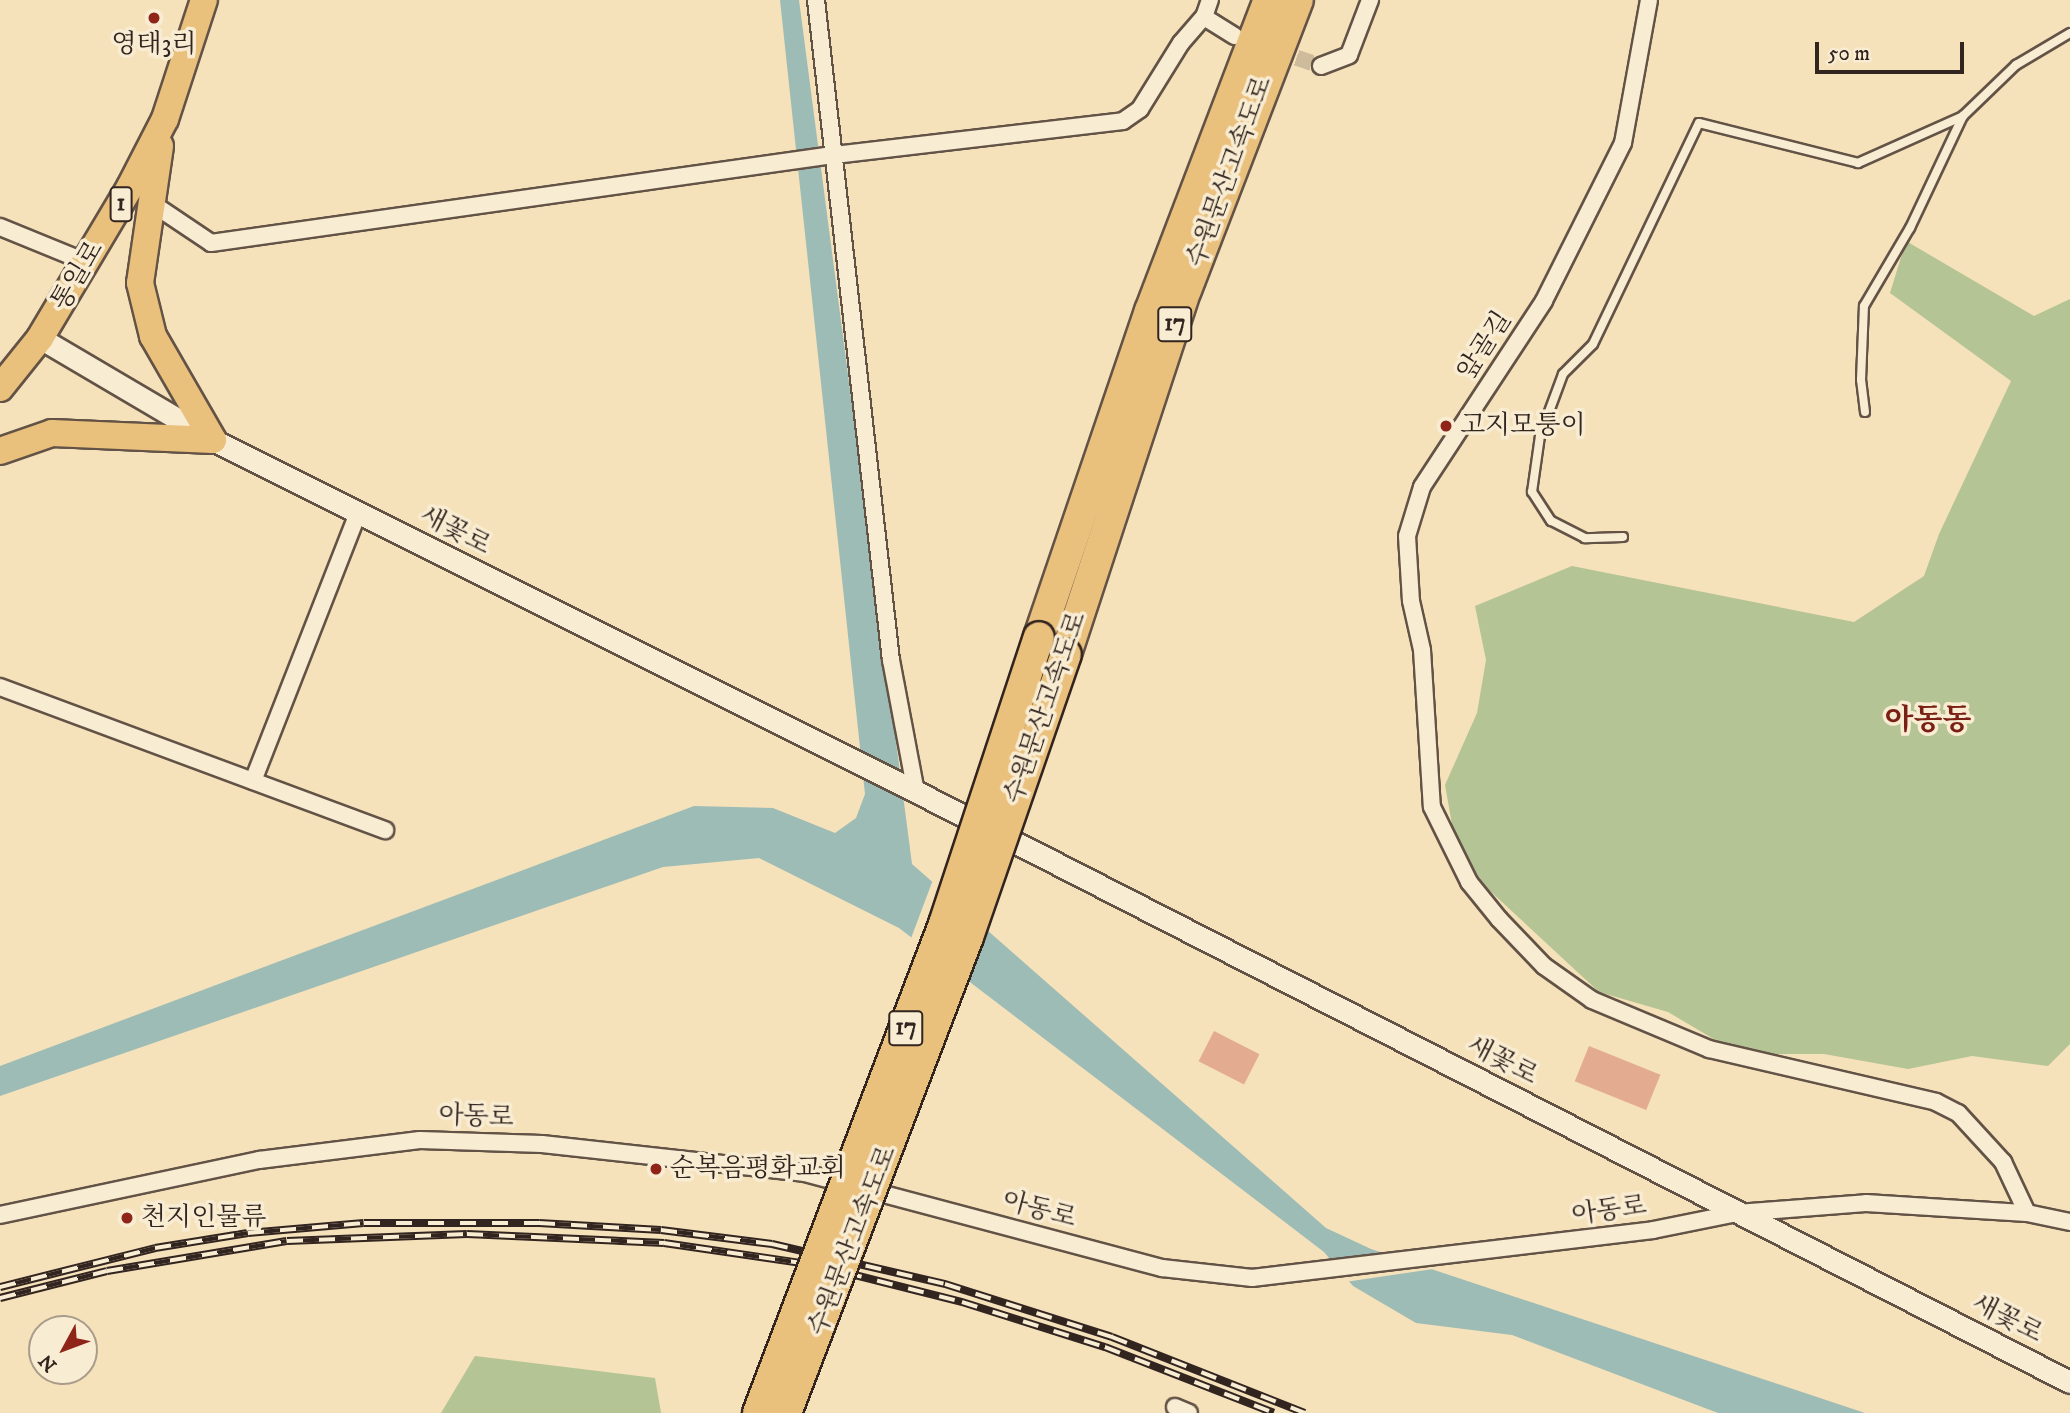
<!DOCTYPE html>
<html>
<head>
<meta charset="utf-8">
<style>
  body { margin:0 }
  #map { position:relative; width:2070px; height:1413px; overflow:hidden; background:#f5e1ba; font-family:"IM FELL DW Pica","Noto Serif KR",serif }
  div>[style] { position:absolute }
  .green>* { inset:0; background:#b5c495 }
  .water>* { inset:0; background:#9dbcb6 }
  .pier>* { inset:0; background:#f5e1ba }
  .building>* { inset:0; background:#e3ab8f; transform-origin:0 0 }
  .minor-tunnel>* { height:16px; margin-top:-8px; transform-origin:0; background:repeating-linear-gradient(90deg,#cebb9b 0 16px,transparent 0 24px) }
  .roads { filter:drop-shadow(2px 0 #635346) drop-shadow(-2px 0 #635346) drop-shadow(0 2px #635346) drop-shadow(0 -2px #635346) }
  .service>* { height:8px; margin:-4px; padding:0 4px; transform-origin:4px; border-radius:4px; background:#f8ecd2 }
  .minor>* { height:16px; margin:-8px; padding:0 8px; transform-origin:8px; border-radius:8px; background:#f8ecd2 }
  .tertiary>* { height:21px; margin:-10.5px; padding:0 10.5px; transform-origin:10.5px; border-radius:10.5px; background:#f8ecd2 }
  .primary>* { height:26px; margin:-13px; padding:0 13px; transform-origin:13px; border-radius:13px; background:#eac07d }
  .motorway>* { height:30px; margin:-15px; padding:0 15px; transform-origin:15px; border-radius:15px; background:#eac07d }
  .rail>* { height:8px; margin-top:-4px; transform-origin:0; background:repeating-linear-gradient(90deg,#f8ecd2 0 16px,#32241f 0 32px); box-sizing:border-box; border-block:2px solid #32241f }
  .bridges { filter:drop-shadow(2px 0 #32241f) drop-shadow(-2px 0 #32241f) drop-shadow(0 2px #32241f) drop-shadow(0 -2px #32241f) }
  .motorway-bridge>* { height:30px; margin:-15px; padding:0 15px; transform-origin:15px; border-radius:15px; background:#eac07d }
  .dots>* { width:19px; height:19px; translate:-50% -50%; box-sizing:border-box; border:4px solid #f8ecd2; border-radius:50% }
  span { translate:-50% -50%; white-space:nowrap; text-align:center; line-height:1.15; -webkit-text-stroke:7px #f8ecd2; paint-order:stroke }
  .shield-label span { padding:2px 5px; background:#f8ecd2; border:2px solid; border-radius:5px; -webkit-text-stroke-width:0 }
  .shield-label { font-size:24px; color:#32241f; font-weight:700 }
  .poi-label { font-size:26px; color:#32241f }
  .left { translate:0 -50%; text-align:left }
  .street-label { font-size:26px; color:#32241f }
  .quarter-label { font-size:30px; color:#7a1f14; font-weight:700 }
  .north { position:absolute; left:28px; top:1315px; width:70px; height:70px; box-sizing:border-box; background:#f8ecd2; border:2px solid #a99c8a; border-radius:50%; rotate:229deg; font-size:19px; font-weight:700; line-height:28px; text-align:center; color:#32241f }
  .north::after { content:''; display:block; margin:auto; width:24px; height:32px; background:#8f2418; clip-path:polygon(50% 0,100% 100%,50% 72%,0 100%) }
  .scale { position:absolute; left:1815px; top:42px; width:149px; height:32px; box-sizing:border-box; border:4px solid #32241f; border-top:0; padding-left:9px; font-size:21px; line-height:24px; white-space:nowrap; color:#32241f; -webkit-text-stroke:5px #f8ecd2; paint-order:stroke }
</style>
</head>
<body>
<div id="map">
  <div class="green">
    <div style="clip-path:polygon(1906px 241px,2034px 316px,2070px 299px,2070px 1044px,2048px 1066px,1972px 1056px,1908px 1069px,1824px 1054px,1739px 1054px,1668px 1012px,1599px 992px,1489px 890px,1456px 847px,1445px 785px,1477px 713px,1486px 660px,1475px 606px,1572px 566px,1854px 622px,1924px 576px,1939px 534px,2011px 381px,1890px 293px)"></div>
    <div style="clip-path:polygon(475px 1356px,655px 1378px,661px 1413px,441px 1413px)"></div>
  </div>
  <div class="water">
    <div style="clip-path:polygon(780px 0,799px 0,912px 864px,1326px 1228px,1371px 1249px,1865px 1413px,1718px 1413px,1512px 1335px,1416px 1323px,1353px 1286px,1324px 1252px,899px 928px,759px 858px,663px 867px,0 1096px,0 1066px,694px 806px,773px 808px,835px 833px,856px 818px,865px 794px)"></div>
  </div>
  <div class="pier">
    <div style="clip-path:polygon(934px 877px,989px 926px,968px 985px,910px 941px)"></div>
    <div style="clip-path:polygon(1394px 1253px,1440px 1268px,1345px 1282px,1328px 1261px)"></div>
  </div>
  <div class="building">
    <div style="left:1214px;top:1031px;width:51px;height:34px;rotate:27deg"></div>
    <div style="left:1589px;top:1046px;width:77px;height:38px;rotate:22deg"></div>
  </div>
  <div class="minor-tunnel">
    <div style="left:1274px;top:50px;width:50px;rotate:18.8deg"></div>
  </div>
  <div class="roads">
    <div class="service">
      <div style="left:1865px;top:412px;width:32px;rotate:-97deg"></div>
      <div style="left:1861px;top:380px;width:74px;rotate:-87.7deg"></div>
      <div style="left:1864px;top:306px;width:91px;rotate:-59.5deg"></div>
      <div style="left:1910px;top:228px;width:124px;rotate:-64.7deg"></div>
      <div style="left:1623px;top:537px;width:38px;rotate:178deg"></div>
      <div style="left:1585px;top:538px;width:38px;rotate:-153deg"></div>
      <div style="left:1551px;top:521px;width:35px;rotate:-123deg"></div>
      <div style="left:1532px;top:492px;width:57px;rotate:-81.9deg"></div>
      <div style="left:1540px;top:436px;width:66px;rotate:-69.6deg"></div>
      <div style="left:1563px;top:374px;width:42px;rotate:-45deg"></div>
      <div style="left:1593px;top:344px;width:245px;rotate:-64.4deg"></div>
      <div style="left:1699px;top:123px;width:164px;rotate:14.1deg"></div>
      <div style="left:1858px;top:163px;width:115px;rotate:-24.1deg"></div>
      <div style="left:1963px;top:116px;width:74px;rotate:-43.9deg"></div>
      <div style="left:2016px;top:65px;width:63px;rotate:-30.7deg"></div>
    </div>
    <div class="minor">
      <div style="left:816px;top:0;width:664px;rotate:83.52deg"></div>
      <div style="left:891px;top:660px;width:134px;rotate:79.3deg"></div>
      <div style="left:1649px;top:0;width:145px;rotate:100.3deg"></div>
      <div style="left:1623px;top:143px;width:177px;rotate:116.6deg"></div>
      <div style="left:1544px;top:301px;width:222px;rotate:123.3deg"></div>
      <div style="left:1422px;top:487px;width:51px;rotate:107deg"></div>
      <div style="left:1407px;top:536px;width:65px;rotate:86.5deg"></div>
      <div style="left:1411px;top:601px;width:50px;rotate:77.3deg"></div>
      <div style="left:1422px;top:650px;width:157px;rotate:86.4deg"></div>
      <div style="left:1432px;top:807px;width:84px;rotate:63.7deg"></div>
      <div style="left:1469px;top:882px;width:48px;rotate:51deg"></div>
      <div style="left:1499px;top:919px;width:65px;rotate:46.2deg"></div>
      <div style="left:1544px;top:966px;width:59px;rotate:35.3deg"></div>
      <div style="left:1592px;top:1000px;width:127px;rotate:22.7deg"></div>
      <div style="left:1709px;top:1049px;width:233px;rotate:13.1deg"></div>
      <div style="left:1936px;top:1102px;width:25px;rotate:27deg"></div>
      <div style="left:1958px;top:1113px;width:67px;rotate:47.4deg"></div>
      <div style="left:2003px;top:1162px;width:56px;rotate:64.8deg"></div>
      <div style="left:1204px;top:17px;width:36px;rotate:32deg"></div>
      <div style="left:1321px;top:66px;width:30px;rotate:-21deg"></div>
      <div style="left:1349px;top:55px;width:59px;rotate:-69.1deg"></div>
      <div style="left:150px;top:202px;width:73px;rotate:33.9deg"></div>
      <div style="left:211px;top:243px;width:621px;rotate:-8.05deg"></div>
      <div style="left:826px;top:156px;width:299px;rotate:-6.7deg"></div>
      <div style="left:1123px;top:121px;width:21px;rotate:-35deg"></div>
      <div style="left:1140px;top:109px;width:78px;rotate:-58.2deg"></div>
      <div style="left:1181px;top:43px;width:35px;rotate:-49deg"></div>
      <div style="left:1204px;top:17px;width:18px;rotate:-71deg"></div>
      <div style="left:0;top:227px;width:95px;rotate:22.2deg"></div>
      <div style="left:0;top:687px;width:411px;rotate:20.4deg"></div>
      <div style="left:253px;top:781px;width:288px;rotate:-68.6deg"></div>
      <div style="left:0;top:1215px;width:265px;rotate:-12deg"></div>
      <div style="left:259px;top:1160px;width:162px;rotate:-7.1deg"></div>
      <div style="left:420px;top:1140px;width:122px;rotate:1.9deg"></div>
      <div style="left:542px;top:1144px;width:265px;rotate:6.3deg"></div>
      <div style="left:805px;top:1173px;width:369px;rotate:14.9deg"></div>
      <div style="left:1162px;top:1268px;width:91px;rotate:6.3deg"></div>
      <div style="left:1252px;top:1278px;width:404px;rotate:-6.8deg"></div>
      <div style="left:1653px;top:1230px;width:86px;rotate:-11.4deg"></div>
      <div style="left:1737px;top:1213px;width:129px;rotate:-4.4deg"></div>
      <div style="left:1866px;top:1203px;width:161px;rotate:3.6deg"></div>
      <div style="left:2027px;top:1213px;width:44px;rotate:11.8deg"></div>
      <div style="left:1175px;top:1407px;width:15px;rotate:23deg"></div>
    </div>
    <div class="tertiary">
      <div style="left:40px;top:338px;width:201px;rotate:30.5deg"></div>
      <div style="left:213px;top:440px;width:778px;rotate:26.57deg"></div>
      <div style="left:909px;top:788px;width:1304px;rotate:27.1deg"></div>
    </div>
    <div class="primary">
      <div style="left:160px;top:146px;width:138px;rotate:98.3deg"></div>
      <div style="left:140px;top:283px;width:55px;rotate:76.2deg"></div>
      <div style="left:153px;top:336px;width:120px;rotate:60deg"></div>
      <div style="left:0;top:388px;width:64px;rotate:-51.3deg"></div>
      <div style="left:40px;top:338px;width:176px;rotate:-59.2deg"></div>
      <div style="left:130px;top:187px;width:76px;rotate:-62.8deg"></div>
      <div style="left:165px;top:119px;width:125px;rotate:-71.9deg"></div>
      <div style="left:0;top:451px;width:55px;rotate:-19.1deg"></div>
      <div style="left:52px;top:433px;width:161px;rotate:2.5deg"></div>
    </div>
    <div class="motorway">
      <div style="left:1039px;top:637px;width:344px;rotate:-71.2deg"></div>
      <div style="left:1150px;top:311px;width:333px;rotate:-69.1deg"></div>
      <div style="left:1066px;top:654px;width:383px;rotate:-71.8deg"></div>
      <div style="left:1186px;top:290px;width:311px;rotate:-68.9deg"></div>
    </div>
  </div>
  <div class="rail">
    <div style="left:0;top:1287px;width:160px;rotate:-14.1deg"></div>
    <div style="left:155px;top:1248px;width:94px;rotate:-9.2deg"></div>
    <div style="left:248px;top:1233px;width:116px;rotate:-4.9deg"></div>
    <div style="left:364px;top:1223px;width:175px"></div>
    <div style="left:539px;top:1223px;width:122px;rotate:3.3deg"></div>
    <div style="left:661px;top:1230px;width:112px;rotate:7.2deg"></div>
    <div style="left:772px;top:1244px;width:178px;rotate:13deg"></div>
    <div style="left:945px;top:1284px;width:175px;rotate:17.6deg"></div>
    <div style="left:1112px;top:1337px;width:207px;rotate:21.5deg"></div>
    <div style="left:0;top:1298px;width:110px;rotate:-14.2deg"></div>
    <div style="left:107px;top:1271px;width:182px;rotate:-9.5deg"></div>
    <div style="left:287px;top:1241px;width:180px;rotate:-2.2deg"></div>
    <div style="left:467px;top:1234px;width:197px;rotate:2.6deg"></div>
    <div style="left:664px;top:1243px;width:153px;rotate:8.3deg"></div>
    <div style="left:815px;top:1265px;width:152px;rotate:14.1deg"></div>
    <div style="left:962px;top:1302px;width:150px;rotate:17.5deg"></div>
    <div style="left:1105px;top:1347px;width:181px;rotate:21.3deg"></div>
  </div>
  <div class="bridges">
    <div class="motorway-bridge">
      <div style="left:758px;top:1413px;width:523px;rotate:-69.17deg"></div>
      <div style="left:944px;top:924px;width:302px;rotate:-71.7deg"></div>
      <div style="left:786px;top:1413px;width:510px;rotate:-69.08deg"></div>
      <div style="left:968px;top:937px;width:299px;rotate:-70.9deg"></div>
    </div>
  </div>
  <div class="dots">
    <div style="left:154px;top:18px;background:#8f2418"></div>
    <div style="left:1446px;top:426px;background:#8f2418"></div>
    <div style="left:656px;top:1169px;background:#8f2418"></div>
    <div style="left:127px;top:1218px;background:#8f2418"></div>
  </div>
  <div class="shield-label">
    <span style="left:121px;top:204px">1</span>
    <span style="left:1175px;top:324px">17</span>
    <span style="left:906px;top:1028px">17</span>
  </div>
  <div class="poi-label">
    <span style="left:154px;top:45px">영태3리</span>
    <span class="left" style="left:1460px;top:426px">고지모퉁이</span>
    <span class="left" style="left:670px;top:1169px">순복음평화교회</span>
    <span class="left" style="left:141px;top:1218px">천지인물류</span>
  </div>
  <div class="street-label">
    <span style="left:1230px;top:172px;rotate:-70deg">수원문산고속도로</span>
    <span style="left:78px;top:276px;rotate:-59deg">통일로</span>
    <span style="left:1485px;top:346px;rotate:-57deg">앞골길</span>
    <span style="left:455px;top:531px;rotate:27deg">새꽃로</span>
    <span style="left:1046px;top:708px;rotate:-71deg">수원문산고속도로</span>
    <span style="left:1502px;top:1061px;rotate:27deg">새꽃로</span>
    <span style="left:476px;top:1117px;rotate:2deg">아동로</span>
    <span style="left:1039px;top:1210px;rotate:15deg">아동로</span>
    <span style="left:1609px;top:1211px;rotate:-8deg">아동로</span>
    <span style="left:853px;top:1241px;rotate:-69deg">수원문산고속도로</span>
    <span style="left:2007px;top:1319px;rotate:27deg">새꽃로</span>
  </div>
  <div class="quarter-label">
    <span style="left:1928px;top:721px">아동동</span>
  </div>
  <div class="north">N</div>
  <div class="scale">50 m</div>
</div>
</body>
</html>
